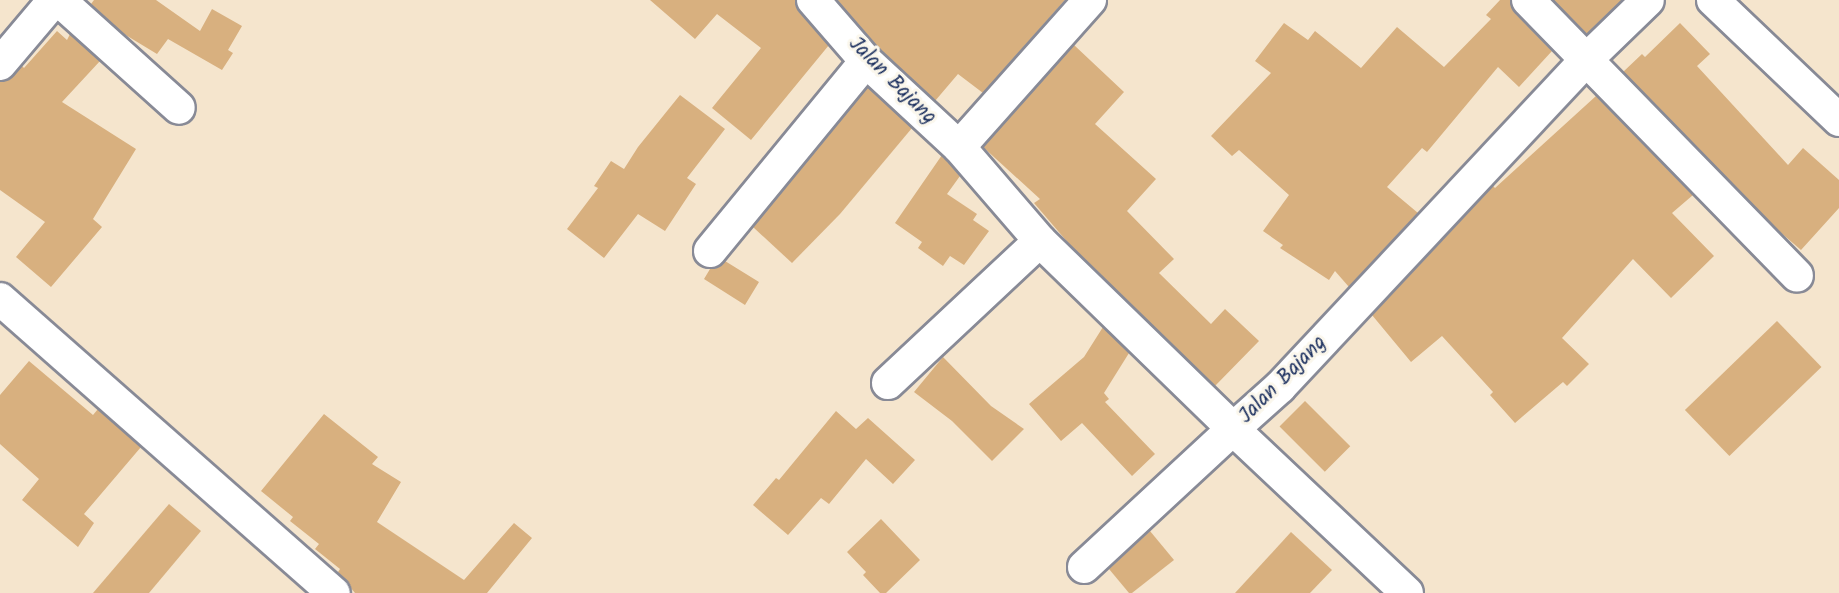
<!DOCTYPE html>
<html>
<head>
<meta charset="utf-8">
<style>
  body { margin:0 }
  #map { position:relative; width:1839px; height:593px; overflow:hidden; background:#f5e5cd; font-family:Kalam,sans-serif }
  div>[style] { position:absolute }
  .building>* { inset:0; background:#d8b07f; transform-origin:0 0 }
  .roads { filter:drop-shadow(2px 0 #888a96) drop-shadow(-2px 0 #888a96) drop-shadow(0 2px #888a96) drop-shadow(0 -2px #888a96) }
  .street>* { height:32px; margin:-16px; padding:0 16px; transform-origin:16px; border-radius:16px; background:#fff }
  span { translate:-50% -50%; white-space:nowrap; text-align:center; line-height:1.15; -webkit-text-stroke:6px #fbf7ec; paint-order:stroke }
  .street-label { font-size:21px; color:#1b2f5e }
</style>
</head>
<body>
<div id="map">
  <div class="building">
    <div style="clip-path:polygon(94px 0,156px 0,200px 31px,212px 9px,242px 26px,228px 50px,233px 53px,222px 70px,168px 39px,157px 54px,124px 34px,91px 4px)"></div>
    <div style="clip-path:polygon(650px 0,795px 0,799px 12px,829px 45px,751px 140px,712px 108px,761px 48px,717px 14px,695px 39px)"></div>
    <div style="clip-path:polygon(837px 0,1065px 0,983px 93px,958px 74px,935px 101px,879px 48px)"></div>
    <div style="clip-path:polygon(1500px 0,1511px 0,1515px 13px,1552px 51px,1519px 87px,1498px 67px,1427px 152px,1422px 148px,1387px 187px,1418px 213px,1349px 287px,1335px 271px,1329px 280px,1280px 248px,1283px 245px,1263px 231px,1289px 195px,1239px 150px,1232px 156px,1211px 136px,1271px 73px,1255px 61px,1284px 23px,1308px 40px,1315px 31px,1361px 68px,1397px 27px,1444px 67px,1491px 19px,1486px 15px)"></div>
    <div style="clip-path:polygon(1553px 0,1622px 0,1587px 34px)"></div>
    <div style="clip-path:polygon(1680px 23px,1710px 54px,1697px 66px,1788px 165px,1803px 148px,1839px 180px,1839px 208px,1801px 250px,1773px 226px,1623px 72px,1642px 54px,1645px 57px)"></div>
    <div style="clip-path:polygon(57px 31px,67px 40px,70px 34px,100px 61px,62px 102px,136px 149px,93px 219px,102px 227px,51px 287px,16px 257px,45px 222px,0 190px,0 82px,13px 76px,22px 66px,24px 68px)"></div>
    <div style="clip-path:polygon(1074px 45px,1124px 92px,1095px 124px,1156px 179px,1127px 211px,1174px 259px,1159px 273px,1211px 324px,1225px 309px,1259px 341px,1215px 386px,1070px 245px,1034px 203px,1040px 199px,983px 147px)"></div>
    <div style="clip-path:polygon(868px 87px,912px 128px,840px 214px,792px 263px,753px 227px)"></div>
    <div style="clip-path:polygon(680px 95px,725px 129px,687px 178px,696px 184px,665px 231px,638px 214px,604px 258px,567px 229px,598px 188px,594px 186px,611px 161px,624px 169px,638px 147px)"></div>
    <div style="clip-path:polygon(1596px 96px,1693px 195px,1672px 213px,1714px 256px,1671px 298px,1633px 259px,1562px 338px,1589px 364px,1567px 386px,1563px 382px,1515px 423px,1490px 395px,1493px 392px,1442px 336px,1411px 362px,1372px 315px,1493px 186px,1495px 188px)"></div>
    <div style="clip-path:polygon(942px 155px,960px 176px,947px 194px,977px 214px,973px 220px,989px 231px,964px 265px,950px 256px,943px 266px,918px 248px,922px 242px,895px 223px)"></div>
    <div style="clip-path:polygon(725px 261px,759px 282px,745px 305px,704px 279px,710px 269px,717px 268px)"></div>
    <div style="left:1777px;top:321px;width:64px;height:128px;rotate:46deg"></div>
    <div style="clip-path:polygon(1103px 327px,1129px 353px,1104px 393px,1109px 399px,1105px 402px,1155px 454px,1132px 476px,1082px 423px,1061px 441px,1029px 404px,1084px 357px)"></div>
    <div style="clip-path:polygon(943px 357px,991px 406px,1024px 429px,992px 461px,952px 421px,914px 392px)"></div>
    <div style="clip-path:polygon(29px 361px,93px 415px,98px 409px,141px 447px,84px 514px,94px 523px,78px 547px,22px 500px,39px 479px,0 444px,0 395px)"></div>
    <div style="left:1305px;top:401px;width:64px;height:36px;rotate:45deg"></div>
    <div style="clip-path:polygon(836px 411px,856px 429px,868px 418px,915px 460px,893px 484px,866px 459px,829px 504px,821px 498px,788px 535px,753px 505px,776px 478px,779px 480px)"></div>
    <div style="clip-path:polygon(324px 414px,378px 457px,372px 464px,401px 482px,377px 522px,464px 580px,514px 523px,532px 538px,487px 593px,355px 593px,338px 572px,340px 569px,315px 549px,319px 544px,290px 521px,293px 517px,261px 491px)"></div>
    <div style="clip-path:polygon(169px 504px,201px 531px,149px 593px,93px 593px)"></div>
    <div style="clip-path:polygon(881px 519px,920px 560px,886px 593px,880px 593px,863px 575px,866px 572px,847px 552px)"></div>
    <div style="clip-path:polygon(1150px 531px,1174px 560px,1132px 593px,1129px 593px,1109px 569px)"></div>
    <div style="clip-path:polygon(1291px 532px,1332px 570px,1310px 593px,1235px 593px)"></div>
  </div>
  <div class="roads">
    <div class="street">
      <div style="left:59px;top:0;width:161px;rotate:42deg"></div>
      <div style="left:813px;top:0;width:81px;rotate:49deg"></div>
      <div style="left:866px;top:61px;width:127px;rotate:42.8deg"></div>
      <div style="left:959px;top:147px;width:124px;rotate:49.2deg"></div>
      <div style="left:1040px;top:241px;width:269px;rotate:44.2deg"></div>
      <div style="left:1233px;top:429px;width:63px;rotate:-41.8deg"></div>
      <div style="left:1280px;top:387px;width:448px;rotate:-46.9deg"></div>
      <div style="left:1586px;top:60px;width:86px;rotate:-44.1deg"></div>
      <div style="left:1528px;top:0;width:385px;rotate:45.7deg"></div>
      <div style="left:1713px;top:0;width:174px;rotate:43.6deg"></div>
      <div style="left:0;top:64px;width:84px;rotate:-49.8deg"></div>
      <div style="left:959px;top:147px;width:197px;rotate:-48.3deg"></div>
      <div style="left:710px;top:251px;width:246px;rotate:-50.6deg"></div>
      <div style="left:0;top:299px;width:445px;rotate:41.4deg"></div>
      <div style="left:888px;top:383px;width:208px;rotate:-43.1deg"></div>
      <div style="left:1084px;top:567px;width:203px;rotate:-42.8deg"></div>
      <div style="left:1233px;top:429px;width:239px;rotate:43.3deg"></div>
    </div>
  </div>
  <div class="street-label">
    <span style="left:892px;top:81px;rotate:45deg">Jalan Bajang</span>
    <span style="left:1283px;top:380px;rotate:-45deg">Jalan Bajang</span>
  </div>
</div>
</body>
</html>
